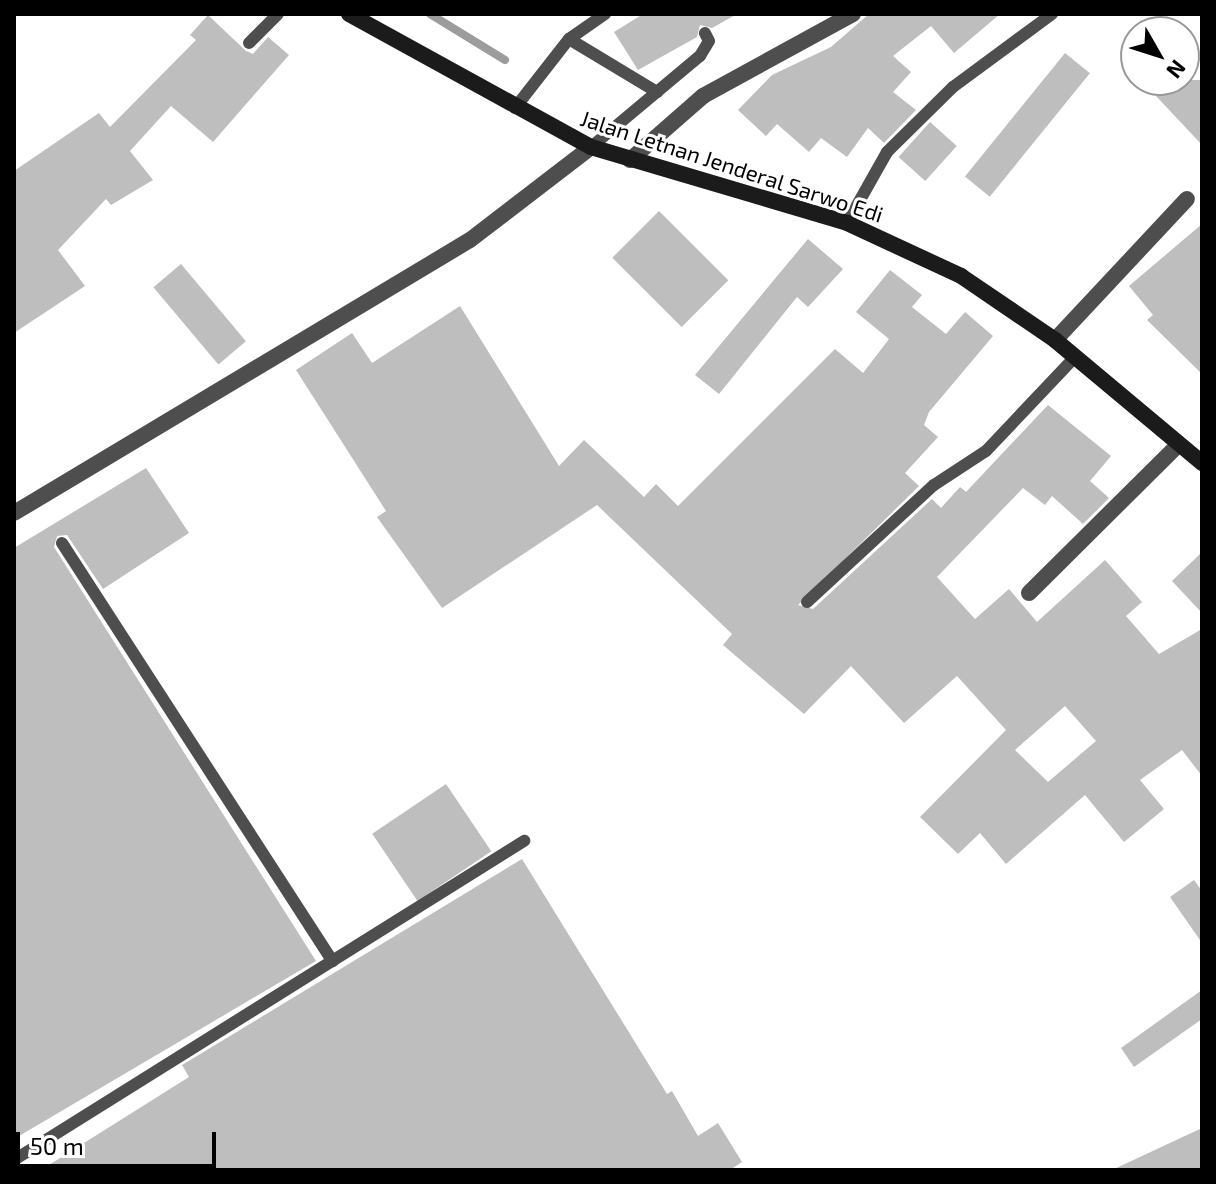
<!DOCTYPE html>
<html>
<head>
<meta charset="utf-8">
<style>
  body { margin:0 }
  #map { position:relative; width:1216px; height:1184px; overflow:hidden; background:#fff; font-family:"Exo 2",sans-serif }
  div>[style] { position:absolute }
  .stream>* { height:8px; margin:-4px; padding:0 4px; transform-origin:4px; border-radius:4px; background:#9c9c9c }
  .building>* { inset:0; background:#bebebe; transform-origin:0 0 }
  .service>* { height:12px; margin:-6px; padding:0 6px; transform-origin:6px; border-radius:6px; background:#4e4e4e }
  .minor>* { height:16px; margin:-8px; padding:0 8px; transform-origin:8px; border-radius:8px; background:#4e4e4e }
  .secondary>* { height:16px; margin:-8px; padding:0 8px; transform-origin:8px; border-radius:8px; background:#1b1b1b }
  span { translate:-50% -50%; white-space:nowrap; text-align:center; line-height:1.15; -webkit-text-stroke:6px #fff; paint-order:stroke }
  .street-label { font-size:22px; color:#000 }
  .frame { position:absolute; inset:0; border:16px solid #000; pointer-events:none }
  .north { position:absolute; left:1120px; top:16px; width:80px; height:80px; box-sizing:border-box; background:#fff; border:2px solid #999; border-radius:50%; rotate:129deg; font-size:22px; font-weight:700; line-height:32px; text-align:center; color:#000 }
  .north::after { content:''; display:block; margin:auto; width:28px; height:36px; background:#000; clip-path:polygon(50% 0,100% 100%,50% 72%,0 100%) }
  .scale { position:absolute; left:16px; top:1132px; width:200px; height:36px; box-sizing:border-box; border:4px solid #000; border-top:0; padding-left:10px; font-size:24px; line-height:28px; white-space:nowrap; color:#000; -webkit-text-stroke:6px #fff; paint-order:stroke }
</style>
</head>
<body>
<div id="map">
  <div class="stream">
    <div style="left:430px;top:14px;width:88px;rotate:31.5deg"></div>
  </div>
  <div class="building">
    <div style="clip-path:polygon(643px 14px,737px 14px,712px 28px,700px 25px,697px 37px,638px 70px,614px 32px)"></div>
    <div style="clip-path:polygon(869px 14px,1000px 14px,954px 53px,931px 26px,893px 56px,911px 72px,893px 92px,916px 110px,884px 143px,868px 128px,847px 157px,821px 138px,809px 152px,777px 124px,766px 136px,738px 110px,772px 75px,831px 47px)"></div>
    <div style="clip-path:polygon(208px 15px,246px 51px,253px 54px,268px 37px,289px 55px,213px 142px,171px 106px,130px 151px,153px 180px,111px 205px,106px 199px,58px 250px,85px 286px,14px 333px,14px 171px,99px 113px,110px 127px,196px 40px,190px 35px)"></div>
    <div style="left:1065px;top:53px;width:32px;height:159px;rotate:39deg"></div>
    <div style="clip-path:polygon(1141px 80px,1202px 80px,1202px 145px)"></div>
    <div style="left:930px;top:122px;width:36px;height:47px;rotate:42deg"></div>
    <div style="left:659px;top:211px;width:98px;height:66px;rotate:45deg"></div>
    <div style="clip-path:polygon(1202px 224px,1202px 374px,1147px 320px,1153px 315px,1129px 286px)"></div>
    <div style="clip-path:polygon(808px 239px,843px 269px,808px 307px,797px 297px,719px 394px,695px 375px)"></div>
    <div style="left:181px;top:264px;width:101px;height:36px;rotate:50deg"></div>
    <div style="clip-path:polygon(evenodd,890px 270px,922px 295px,912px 307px,946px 334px,965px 312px,993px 336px,929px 412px,924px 425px,938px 437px,905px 473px,919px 486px,798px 605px,813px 609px,932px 499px,941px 508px,960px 487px,966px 492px,1048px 405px,1111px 456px,1090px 481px,1109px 498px,1083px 524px,1052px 496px,1045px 505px,1023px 488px,937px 577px,975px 619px,1009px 589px,1037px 622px,1105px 560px,1142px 602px,1126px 616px,1159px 654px,1202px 629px,1202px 776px,1182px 750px,1140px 780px,1164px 809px,1124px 842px,1085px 795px,1006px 864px,980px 833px,958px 854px,920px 817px,1006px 730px,957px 676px,904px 723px,851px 666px,804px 714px,723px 645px,732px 634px,597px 505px,442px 608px,377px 517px,386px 511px,296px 370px,352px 333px,372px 363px,460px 306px,559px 466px,584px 440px,644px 497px,656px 484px,678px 506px,835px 349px,863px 373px,889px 339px,856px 312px,890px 270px,1065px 706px,1096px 741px,1048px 782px,1015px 750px,1065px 706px)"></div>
    <div style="clip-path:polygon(146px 468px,189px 533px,103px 589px,67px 535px,57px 536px,54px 547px,316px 961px,14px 1139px,14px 548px)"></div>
    <div style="clip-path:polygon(1202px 552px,1202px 613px,1172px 581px)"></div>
    <div style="left:446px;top:784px;width:81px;height:89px;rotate:56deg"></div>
    <div style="clip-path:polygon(522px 859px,667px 1094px,672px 1091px,698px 1136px,718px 1123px,742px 1162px,730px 1170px,41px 1170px,189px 1077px,182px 1065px)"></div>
    <div style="clip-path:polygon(1194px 880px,1202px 891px,1202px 943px,1170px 897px)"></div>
    <div style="clip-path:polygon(1202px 990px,1202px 1019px,1134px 1067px,1121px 1048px)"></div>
    <div style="clip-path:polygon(1202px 1128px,1202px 1170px,1112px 1170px)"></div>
  </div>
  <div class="service">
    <div style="left:569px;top:39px;width:103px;rotate:31.1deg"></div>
    <div style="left:249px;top:43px;width:41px;rotate:-45deg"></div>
    <div style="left:515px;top:108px;width:88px;rotate:-52deg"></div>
    <div style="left:569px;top:39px;width:44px;rotate:-34.8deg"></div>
    <div style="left:591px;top:147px;width:142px;rotate:-39.9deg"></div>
    <div style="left:700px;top:56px;width:17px;rotate:-59deg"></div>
    <div style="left:709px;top:41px;width:9px;rotate:-117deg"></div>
    <div style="left:847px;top:223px;width:81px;rotate:-60.6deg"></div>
    <div style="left:887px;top:152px;width:93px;rotate:-44.6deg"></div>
    <div style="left:953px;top:87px;width:123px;rotate:-36.4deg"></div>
    <div style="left:62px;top:543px;width:498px;rotate:57.1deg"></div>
    <div style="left:807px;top:602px;width:173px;rotate:-42.7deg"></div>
    <div style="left:934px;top:485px;width:62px;rotate:-33.2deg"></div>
    <div style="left:986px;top:451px;width:129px;rotate:-46.6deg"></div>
    <div style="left:14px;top:1160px;width:602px;rotate:-32.03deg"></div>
  </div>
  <div class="minor">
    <div style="left:630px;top:160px;width:97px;rotate:-41.2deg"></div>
    <div style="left:703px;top:96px;width:171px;rotate:-28.7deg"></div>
    <div style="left:1055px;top:340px;width:193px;rotate:-46.9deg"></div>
    <div style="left:14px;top:513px;width:531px;rotate:-30.91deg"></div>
    <div style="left:470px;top:240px;width:153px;rotate:-37.5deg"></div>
    <div style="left:1029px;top:593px;width:211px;rotate:-44.8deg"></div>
  </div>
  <div class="secondary">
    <div style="left:349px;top:14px;width:276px;rotate:28.8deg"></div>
    <div style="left:591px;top:147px;width:267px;rotate:16.5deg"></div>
    <div style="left:847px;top:223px;width:126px;rotate:24.9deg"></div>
    <div style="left:961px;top:276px;width:114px;rotate:34.2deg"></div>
    <div style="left:1055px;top:340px;width:192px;rotate:39.9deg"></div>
  </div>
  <div class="street-label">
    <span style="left:732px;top:166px;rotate:18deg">Jalan Letnan Jenderal Sarwo Edi</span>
  </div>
  <div class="frame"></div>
  <div class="north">N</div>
  <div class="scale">50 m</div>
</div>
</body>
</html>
